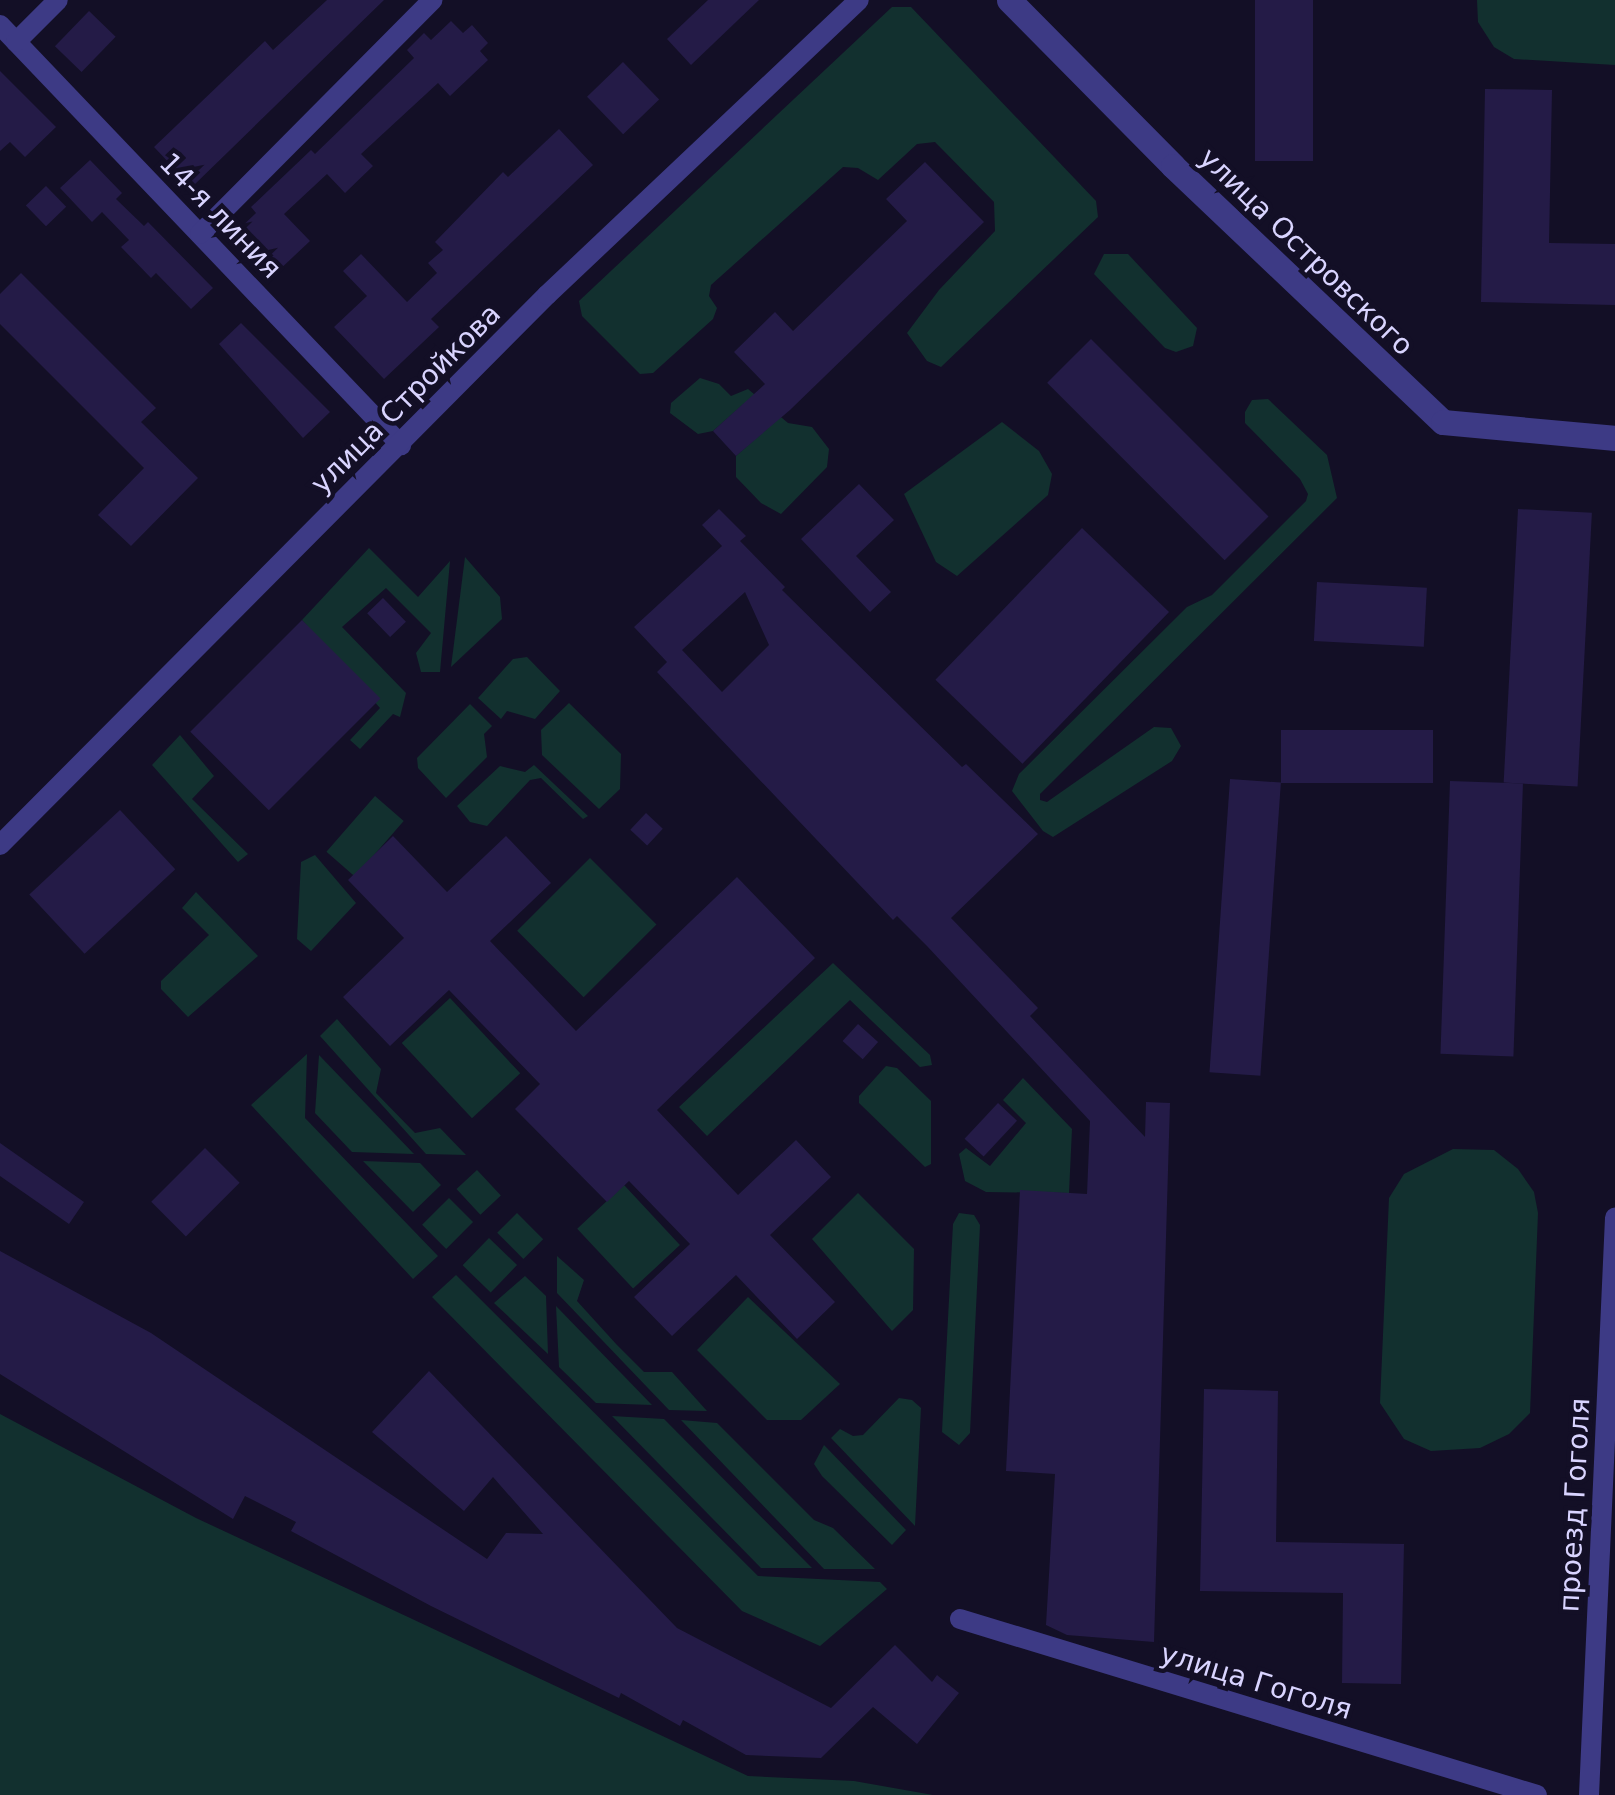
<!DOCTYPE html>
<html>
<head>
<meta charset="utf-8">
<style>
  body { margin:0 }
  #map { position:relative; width:1615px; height:1795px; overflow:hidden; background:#130f26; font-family:"DejaVu Sans",sans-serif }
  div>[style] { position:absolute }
  .green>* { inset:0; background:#12302f; transform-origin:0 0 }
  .building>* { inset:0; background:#241b47; transform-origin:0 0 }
  .minor>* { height:20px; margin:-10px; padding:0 10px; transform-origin:10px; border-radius:10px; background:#3d3a85 }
  .tertiary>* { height:25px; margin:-12.5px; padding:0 12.5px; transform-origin:12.5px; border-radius:12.5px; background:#3d3a85 }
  span { translate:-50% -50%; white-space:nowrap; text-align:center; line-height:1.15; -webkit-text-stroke:9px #130f26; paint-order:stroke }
  .street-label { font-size:28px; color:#d9d4ff }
</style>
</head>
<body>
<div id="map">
  <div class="green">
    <div style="clip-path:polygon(1477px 0,1615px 0,1615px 65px,1514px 59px,1494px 47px,1478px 22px)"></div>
    <div style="clip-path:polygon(892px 7px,911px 7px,1096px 201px,1098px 217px,941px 367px,927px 361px,907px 333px,939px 290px,995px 231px,994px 202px,935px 142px,917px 144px,878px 180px,858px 168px,843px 167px,711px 285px,709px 296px,717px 308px,713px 319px,653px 373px,640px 374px,582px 316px,579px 301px)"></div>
    <div style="clip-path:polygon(1104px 254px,1128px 254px,1197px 328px,1193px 346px,1176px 352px,1165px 348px,1094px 274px)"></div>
    <div style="clip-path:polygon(700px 378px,719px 384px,731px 396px,748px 389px,788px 423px,812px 427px,829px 449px,827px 467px,781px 514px,761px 503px,736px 477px,736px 456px,770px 426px,747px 401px,713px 431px,698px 434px,670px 413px,671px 403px)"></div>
    <div style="clip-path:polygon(1268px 399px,1327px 455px,1337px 498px,1040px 794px,1040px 800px,1047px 802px,1154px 727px,1171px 728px,1181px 746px,1172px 761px,1053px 837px,1043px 831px,1012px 791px,1019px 774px,1187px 607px,1212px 595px,1306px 501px,1308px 494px,1300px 479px,1245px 423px,1245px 412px,1252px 400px)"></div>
    <div style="clip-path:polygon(1002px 422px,1039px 451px,1052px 474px,1048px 495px,957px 576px,936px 562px,904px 494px)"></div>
    <div style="clip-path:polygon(369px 548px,418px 597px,450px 561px,440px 672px,421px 672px,416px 653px,431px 633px,386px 588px,342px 627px,406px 693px,400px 717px,393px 714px,360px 749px,350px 740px,380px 708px,302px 620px)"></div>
    <div style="clip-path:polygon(465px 557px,500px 597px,502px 619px,451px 667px)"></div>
    <div style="clip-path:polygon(527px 657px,560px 691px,535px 719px,507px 711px,501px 719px,478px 698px,513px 659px)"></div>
    <div style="clip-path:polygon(569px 703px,621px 754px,620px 789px,599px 809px,542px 755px,541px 730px)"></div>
    <div style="clip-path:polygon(470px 704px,492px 726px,484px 734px,487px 757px,446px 798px,418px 768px,417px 758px)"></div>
    <div style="clip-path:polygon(180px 735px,214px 776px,192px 799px,248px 854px,238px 862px,152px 765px)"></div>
    <div style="clip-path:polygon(534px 765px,588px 816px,583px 819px,541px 778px,530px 780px,487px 826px,470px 822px,457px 806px,500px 766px,525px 772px)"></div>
    <div style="left:375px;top:796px;width:38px;height:74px;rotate:41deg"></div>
    <div style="clip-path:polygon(315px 855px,356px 903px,311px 951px,297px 939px,301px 862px)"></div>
    <div style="left:590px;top:858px;width:94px;height:103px;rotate:45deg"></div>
    <div style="clip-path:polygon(196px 892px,258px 956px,188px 1017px,161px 989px,161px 981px,209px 935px,182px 908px)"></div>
    <div style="clip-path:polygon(833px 963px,930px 1055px,932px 1065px,920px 1067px,850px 1000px,707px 1136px,679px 1107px)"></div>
    <div style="left:450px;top:998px;width:103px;height:66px;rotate:47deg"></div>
    <div style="clip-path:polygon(337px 1019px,381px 1069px,376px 1093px,415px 1133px,440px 1128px,466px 1155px,426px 1154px,320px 1036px)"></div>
    <div style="clip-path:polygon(307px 1054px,305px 1118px,438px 1256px,413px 1279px,251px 1105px)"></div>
    <div style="clip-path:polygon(319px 1055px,414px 1154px,352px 1152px,315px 1113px)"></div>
    <div style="clip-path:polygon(886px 1066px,897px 1068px,931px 1101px,931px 1164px,925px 1167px,859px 1103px,859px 1096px)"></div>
    <div style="clip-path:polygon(1023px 1078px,1072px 1129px,1069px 1193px,986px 1192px,965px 1181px,959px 1154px,966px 1148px,990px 1166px,1026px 1123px,1003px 1100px)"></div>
    <div style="clip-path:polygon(1453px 1149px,1494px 1150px,1518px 1169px,1534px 1192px,1538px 1213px,1530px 1413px,1509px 1434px,1480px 1448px,1431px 1451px,1404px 1439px,1380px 1403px,1389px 1198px,1404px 1174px)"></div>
    <div style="clip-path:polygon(363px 1161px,420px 1163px,441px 1185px,413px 1212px)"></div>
    <div style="left:477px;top:1170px;width:35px;height:28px;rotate:47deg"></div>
    <div style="left:624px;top:1185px;width:82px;height:64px;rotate:47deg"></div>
    <div style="clip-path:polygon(858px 1193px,914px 1249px,913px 1310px,892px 1331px,812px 1239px)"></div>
    <div style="left:449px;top:1198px;width:34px;height:38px;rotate:45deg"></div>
    <div style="left:517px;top:1213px;width:37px;height:28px;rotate:45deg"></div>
    <div style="clip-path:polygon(959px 1213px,974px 1215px,980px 1225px,970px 1433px,959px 1445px,942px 1432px,953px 1224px)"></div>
    <div style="left:489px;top:1238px;width:39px;height:38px;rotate:44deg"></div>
    <div style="clip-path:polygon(557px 1256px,584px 1280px,577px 1301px,617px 1345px,644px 1372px,672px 1372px,707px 1411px,669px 1410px,557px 1293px)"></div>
    <div style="clip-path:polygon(456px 1275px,758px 1576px,880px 1582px,887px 1589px,820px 1646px,742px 1611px,432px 1297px)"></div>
    <div style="clip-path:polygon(525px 1276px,546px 1296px,548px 1354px,494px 1303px)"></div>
    <div style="clip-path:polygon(748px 1297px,840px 1384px,801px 1420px,767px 1420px,697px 1350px)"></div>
    <div style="clip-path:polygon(556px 1306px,652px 1405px,596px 1403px,559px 1367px)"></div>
    <div style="clip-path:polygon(899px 1398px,912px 1400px,921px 1408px,915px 1526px,831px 1438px,840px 1429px,853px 1436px,863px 1435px)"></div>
    <div style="clip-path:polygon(0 1414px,196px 1518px,748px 1776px,854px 1781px,933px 1795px,0 1795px)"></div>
    <div style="clip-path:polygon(612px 1416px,664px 1419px,812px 1568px,761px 1568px)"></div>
    <div style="clip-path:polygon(681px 1420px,717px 1423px,814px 1520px,833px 1528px,875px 1569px,824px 1569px)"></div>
    <div style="clip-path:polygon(824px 1445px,906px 1530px,892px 1545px,822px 1476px,814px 1464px)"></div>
  </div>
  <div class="building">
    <div style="clip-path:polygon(327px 0,384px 0,192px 187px,154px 147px,265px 41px,273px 50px)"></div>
    <div style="clip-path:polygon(708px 0,759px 0,691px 65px,667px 39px)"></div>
    <div style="left:1255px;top:0;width:58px;height:161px"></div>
    <div style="left:89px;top:11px;width:37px;height:49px;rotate:44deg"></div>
    <div style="clip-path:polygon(451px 21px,463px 33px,472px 25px,488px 43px,480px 51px,488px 60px,450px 96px,438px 83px,361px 154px,373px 166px,345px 193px,327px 174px,284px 214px,310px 241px,276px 273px,237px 231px,256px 213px,251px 207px,311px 150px,315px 154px,414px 58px,407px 50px,424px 33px,431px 40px)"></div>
    <div style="left:623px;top:62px;width:52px;height:50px;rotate:46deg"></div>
    <div style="clip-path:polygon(0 71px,56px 127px,25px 157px,10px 142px,0 151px)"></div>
    <div style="clip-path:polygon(1485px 89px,1552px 90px,1549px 243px,1615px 244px,1615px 305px,1481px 302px)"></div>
    <div style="clip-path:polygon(559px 129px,593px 165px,431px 319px,439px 327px,384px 379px,334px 327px,367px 296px,343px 271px,361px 254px,407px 302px,437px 273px,428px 263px,443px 250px,435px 242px,503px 172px,508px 177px)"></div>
    <div style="clip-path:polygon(90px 160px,122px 193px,116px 199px,144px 226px,148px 222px,213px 288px,191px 309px,156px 273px,151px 278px,121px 247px,129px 240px,102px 212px,92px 222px,60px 188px)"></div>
    <div style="clip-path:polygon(925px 162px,984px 222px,790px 410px,736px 456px,713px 431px,765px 384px,734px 352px,775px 312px,793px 331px,907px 221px,886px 199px)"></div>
    <div style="left:46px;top:186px;width:29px;height:28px;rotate:46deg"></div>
    <div style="clip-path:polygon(21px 273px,156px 408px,141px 422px,198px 478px,131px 546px,98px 515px,144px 468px,0 324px,0 294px)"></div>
    <div style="clip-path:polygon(241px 323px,330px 412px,303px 438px,219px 344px)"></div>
    <div style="left:1091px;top:339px;width:251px;height:62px;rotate:45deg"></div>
    <div style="clip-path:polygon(859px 484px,894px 520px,856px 556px,891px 592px,870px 612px,801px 539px)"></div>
    <div style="clip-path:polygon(evenodd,719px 509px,746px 536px,740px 541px,785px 587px,782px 590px,962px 767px,966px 764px,1038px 834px,951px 918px,1038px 1008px,1030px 1016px,1145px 1137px,1146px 1102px,1170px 1103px,1154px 1642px,1067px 1635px,1046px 1625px,1055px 1474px,1006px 1471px,1020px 1190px,1087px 1194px,1090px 1121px,927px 946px,897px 916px,893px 920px,657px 672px,667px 662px,634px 627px,722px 546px,702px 525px,719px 509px,745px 592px,769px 645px,722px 692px,682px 650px,745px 592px)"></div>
    <div style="left:1518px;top:509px;width:74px;height:274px;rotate:3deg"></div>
    <div style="left:1082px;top:528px;width:121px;height:211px;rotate:44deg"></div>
    <div style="left:1317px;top:582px;width:110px;height:59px;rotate:3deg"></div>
    <div style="left:383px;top:598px;width:33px;height:22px;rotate:46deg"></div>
    <div style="left:302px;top:620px;width:111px;height:158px;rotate:45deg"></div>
    <div style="left:1281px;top:730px;width:152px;height:53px"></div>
    <div style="left:1230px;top:779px;width:51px;height:294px;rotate:4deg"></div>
    <div style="left:1450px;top:781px;width:73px;height:273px;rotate:2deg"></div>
    <div style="left:120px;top:810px;width:81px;height:124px;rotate:47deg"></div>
    <div style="left:646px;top:813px;width:23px;height:23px;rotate:43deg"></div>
    <div style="clip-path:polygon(393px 836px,447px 892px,506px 836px,551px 883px,490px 941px,576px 1031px,737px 877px,815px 958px,657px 1110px,738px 1195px,796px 1140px,831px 1177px,770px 1235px,835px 1302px,797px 1339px,736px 1275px,672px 1336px,634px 1297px,690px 1244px,629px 1181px,607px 1202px,515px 1109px,540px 1084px,449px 990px,390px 1046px,343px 997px,404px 938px,348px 880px)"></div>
    <div style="left:858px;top:1024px;width:27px;height:23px;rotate:42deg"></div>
    <div style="left:998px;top:1103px;width:26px;height:49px;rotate:43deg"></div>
    <div style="clip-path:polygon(0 1143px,84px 1202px,69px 1224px,0 1176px)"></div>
    <div style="left:205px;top:1148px;width:49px;height:76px;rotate:45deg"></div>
    <div style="clip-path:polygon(0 1251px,151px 1333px,487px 1559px,506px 1533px,543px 1534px,493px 1477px,464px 1511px,372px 1432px,429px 1371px,677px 1628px,831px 1708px,895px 1645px,932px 1682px,937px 1675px,959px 1693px,917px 1744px,873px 1707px,821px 1758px,746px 1755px,683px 1720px,680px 1726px,621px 1693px,619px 1698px,431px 1606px,291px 1531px,296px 1522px,245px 1496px,233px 1519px,0 1374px)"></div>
    <div style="clip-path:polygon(1204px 1389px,1278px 1391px,1276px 1542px,1404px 1544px,1401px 1684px,1342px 1683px,1343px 1593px,1200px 1591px)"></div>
  </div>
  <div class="minor">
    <div style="left:0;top:25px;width:581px;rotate:46.33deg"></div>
    <div style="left:16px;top:42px;width:59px;rotate:-45deg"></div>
    <div style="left:200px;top:234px;width:330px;rotate:-45.2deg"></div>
    <div style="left:0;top:845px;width:776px;rotate:-45.16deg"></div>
    <div style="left:547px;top:295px;width:429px;rotate:-43.4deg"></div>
    <div style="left:960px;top:1619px;width:603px;rotate:16.96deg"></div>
    <div style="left:1589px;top:1795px;width:578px;rotate:-87.42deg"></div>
  </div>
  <div class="tertiary">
    <div style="left:1009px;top:0;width:233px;rotate:45.3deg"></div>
    <div style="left:1173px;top:166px;width:372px;rotate:43.5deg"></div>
    <div style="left:1443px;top:422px;width:173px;rotate:5.3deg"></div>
  </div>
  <div class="street-label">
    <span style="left:220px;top:216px;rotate:46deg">14-я линия</span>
    <span style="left:1306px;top:252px;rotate:44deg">улица Островского</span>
    <span style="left:406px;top:399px;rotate:-45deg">улица Стройкова</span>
    <span style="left:1575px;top:1505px;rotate:-87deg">проезд Гоголя</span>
    <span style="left:1256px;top:1682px;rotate:17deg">улица Гоголя</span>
  </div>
</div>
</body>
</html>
